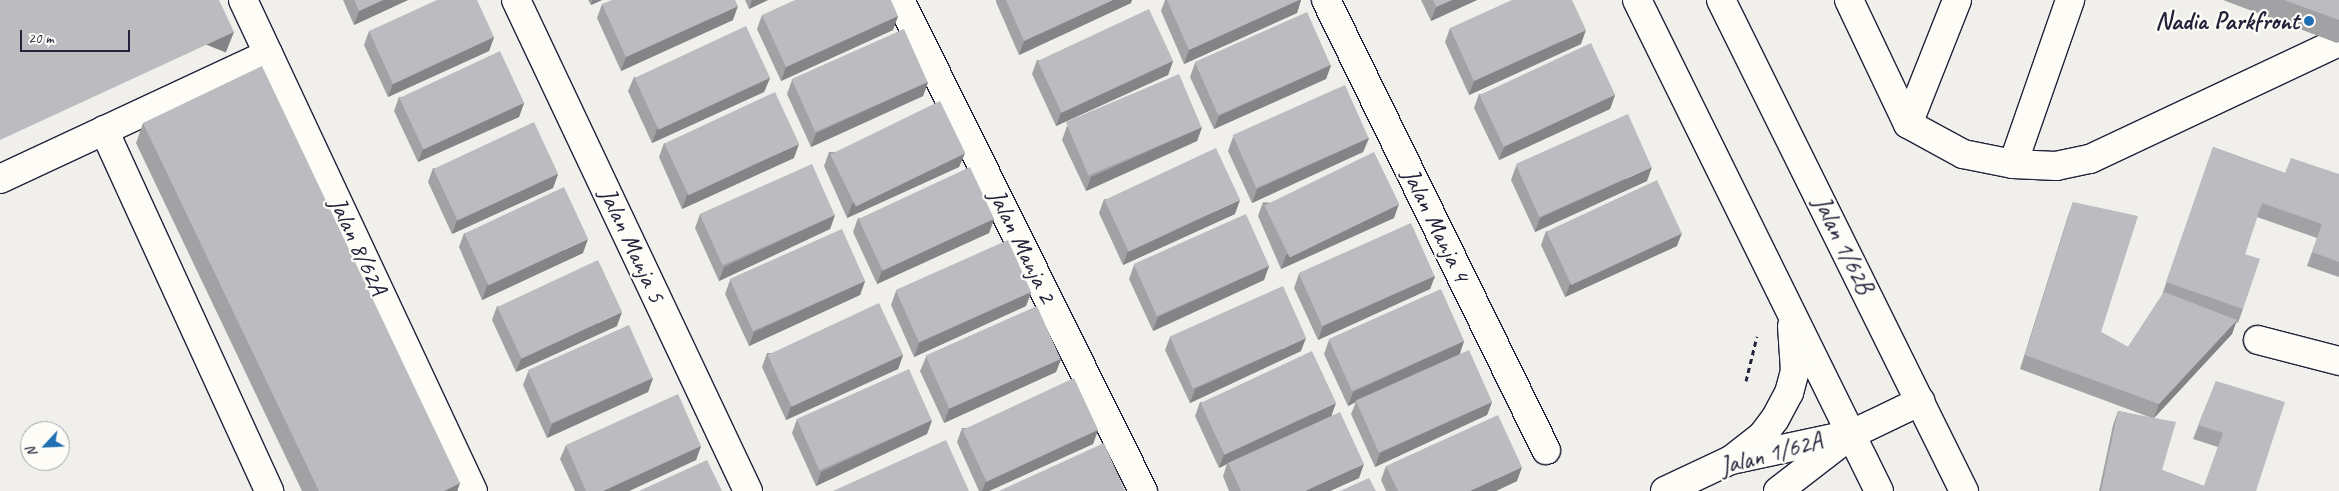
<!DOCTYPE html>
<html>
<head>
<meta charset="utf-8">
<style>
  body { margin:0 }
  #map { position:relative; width:2339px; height:491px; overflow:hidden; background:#f0efec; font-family:Caveat,sans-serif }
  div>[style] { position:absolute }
  .path>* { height:3px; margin-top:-1.5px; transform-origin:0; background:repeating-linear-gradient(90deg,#22223b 0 5px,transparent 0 9px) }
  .roads { filter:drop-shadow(1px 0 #22223b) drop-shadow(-1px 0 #22223b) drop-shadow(0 1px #22223b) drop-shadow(0 -1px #22223b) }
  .minor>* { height:28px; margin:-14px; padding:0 14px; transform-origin:14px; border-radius:14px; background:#fdfcf7 }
  .major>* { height:28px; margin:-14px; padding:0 14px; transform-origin:14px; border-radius:14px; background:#fdfcf7 }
  .wall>* { inset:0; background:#a2a2a5 }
  .shaded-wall>* { inset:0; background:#848486; transform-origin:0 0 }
  .building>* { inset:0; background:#bcbcc0; transform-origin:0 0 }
  .dots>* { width:14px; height:14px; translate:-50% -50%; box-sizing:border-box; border:2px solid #fdfcf7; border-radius:50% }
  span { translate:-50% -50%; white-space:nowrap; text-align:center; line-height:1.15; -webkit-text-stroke:4.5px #fdfcf7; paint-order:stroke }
  .poi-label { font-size:25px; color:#22223b; font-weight:700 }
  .right { translate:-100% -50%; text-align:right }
  .street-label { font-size:25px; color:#22223b }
  .north { position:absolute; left:20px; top:421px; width:50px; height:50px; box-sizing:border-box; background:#fdfcf7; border:1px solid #a5a5ac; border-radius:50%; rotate:245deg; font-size:14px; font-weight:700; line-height:20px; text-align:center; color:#22223b }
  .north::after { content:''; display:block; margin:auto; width:18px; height:22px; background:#1f6fb2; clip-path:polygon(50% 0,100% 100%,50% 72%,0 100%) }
  .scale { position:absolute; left:20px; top:30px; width:110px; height:22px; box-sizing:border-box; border:2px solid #22223b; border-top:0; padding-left:6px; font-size:15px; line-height:18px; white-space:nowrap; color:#22223b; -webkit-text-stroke:4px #fdfcf7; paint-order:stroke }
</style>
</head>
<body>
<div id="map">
  <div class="path">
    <div style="left:1746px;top:381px;width:46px;rotate:-76.3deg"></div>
  </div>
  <div class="roads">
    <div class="minor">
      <div style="left:243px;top:0;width:542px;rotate:64.9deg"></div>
      <div style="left:516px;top:0;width:543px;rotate:64.71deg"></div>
      <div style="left:900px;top:0;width:548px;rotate:63.67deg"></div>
      <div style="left:1326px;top:0;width:501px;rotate:63.95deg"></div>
      <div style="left:1849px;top:0;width:137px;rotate:64.6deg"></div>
      <div style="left:1908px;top:124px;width:63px;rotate:28.6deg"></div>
      <div style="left:1963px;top:154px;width:51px;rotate:11.3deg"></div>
      <div style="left:2013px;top:164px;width:43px;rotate:2.7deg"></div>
      <div style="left:2056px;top:166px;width:35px;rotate:-12deg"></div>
      <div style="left:2090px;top:159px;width:275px;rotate:-25.2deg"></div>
      <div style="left:1908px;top:124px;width:133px;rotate:-68.4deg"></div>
      <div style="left:104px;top:130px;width:397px;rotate:65.4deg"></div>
      <div style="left:2013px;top:164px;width:174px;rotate:-70.8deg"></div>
      <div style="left:0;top:179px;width:296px;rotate:-25deg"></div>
      <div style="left:2258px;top:340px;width:84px;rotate:14.5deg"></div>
      <div style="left:1665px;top:491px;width:73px;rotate:-25.2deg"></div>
      <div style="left:1731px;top:460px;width:124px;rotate:-12.1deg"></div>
      <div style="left:1778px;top:491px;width:93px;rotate:-37.6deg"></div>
      <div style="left:1852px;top:434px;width:76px;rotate:-25.6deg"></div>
    </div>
    <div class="major">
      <div style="left:1637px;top:0;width:547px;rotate:63.76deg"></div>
      <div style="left:1721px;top:0;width:548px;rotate:63.67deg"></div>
      <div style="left:1731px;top:460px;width:39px;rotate:-38deg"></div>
      <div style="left:1762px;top:436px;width:21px;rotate:-53deg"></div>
      <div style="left:1775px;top:419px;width:30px;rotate:-62deg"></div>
      <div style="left:1789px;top:393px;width:23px;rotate:-75deg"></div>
      <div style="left:1795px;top:371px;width:45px;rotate:-93.8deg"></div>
    </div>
  </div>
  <div class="wall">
    <div style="clip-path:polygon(343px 0,408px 0,354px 25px)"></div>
    <div style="clip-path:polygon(588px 0,602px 0,591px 5px)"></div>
    <div style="clip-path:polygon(745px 0,768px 0,749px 9px)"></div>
    <div style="clip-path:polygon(996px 0,1132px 0,1131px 3px,1019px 55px,996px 2px)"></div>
    <div style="clip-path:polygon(1165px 0,1301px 0,1297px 13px,1184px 64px,1161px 11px)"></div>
    <div style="clip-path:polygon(1421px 0,1477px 0,1431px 21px)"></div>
    <div style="clip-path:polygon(2223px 0,2339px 0,2339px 42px,2337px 43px)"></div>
    <div style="clip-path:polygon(602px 4px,733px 20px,621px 71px,597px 18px)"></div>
    <div style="clip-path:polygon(762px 15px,898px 16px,893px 30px,781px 81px,757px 29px)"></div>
    <div style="clip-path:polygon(1450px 28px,1581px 44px,1469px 95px,1445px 42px)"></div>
    <div style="clip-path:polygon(369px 31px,494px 37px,489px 51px,388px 97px,364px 45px)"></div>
    <div style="clip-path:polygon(1037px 60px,1173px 61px,1168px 75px,1056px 126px,1032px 74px)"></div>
    <div style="clip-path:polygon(1195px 63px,1331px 65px,1326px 79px,1214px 129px,1190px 77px)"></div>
    <div style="clip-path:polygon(634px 77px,770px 78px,764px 92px,652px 143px,628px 91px)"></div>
    <div style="clip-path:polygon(792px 80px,928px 82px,923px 96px,811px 147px,787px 94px)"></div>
    <div style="clip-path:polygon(1479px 94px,1615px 95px,1610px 109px,1499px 160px,1474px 108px)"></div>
    <div style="clip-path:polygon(399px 97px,524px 103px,519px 117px,418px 162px,394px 111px)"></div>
    <div style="clip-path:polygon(143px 123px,460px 483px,457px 491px,302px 491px,136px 143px)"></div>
    <div style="clip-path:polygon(1067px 126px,1202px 127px,1197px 141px,1086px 191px,1062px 140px)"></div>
    <div style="clip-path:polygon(1233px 137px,1369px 138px,1363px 152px,1252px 203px,1228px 151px)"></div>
    <div style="clip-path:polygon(664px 143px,794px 158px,682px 209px,659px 157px)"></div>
    <div style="clip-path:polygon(2213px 147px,2285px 173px,2339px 174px,2339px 277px,2307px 266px,2317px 238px,2257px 217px,2245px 254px,2243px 309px,2238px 323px,2236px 322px,2232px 334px,2154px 418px,2162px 470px,2204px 486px,2218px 447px,2193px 439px,2216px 381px,2256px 491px,2099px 491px,2113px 425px,2118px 411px,2152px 418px,2020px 369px,2068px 216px,2073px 202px,2101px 332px,2128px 347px,2162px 295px)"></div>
    <div style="clip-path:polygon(829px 152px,965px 153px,959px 167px,847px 218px,824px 166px)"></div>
    <div style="clip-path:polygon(1516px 166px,1647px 181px,1535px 232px,1511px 180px)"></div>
    <div style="clip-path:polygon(433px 168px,558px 174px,553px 188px,452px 234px,428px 182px)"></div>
    <div style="clip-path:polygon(1104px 199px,1235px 214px,1123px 265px,1099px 213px)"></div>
    <div style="clip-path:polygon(1263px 202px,1394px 218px,1281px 269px,1258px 216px)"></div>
    <div style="clip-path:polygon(700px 214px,835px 215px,830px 229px,719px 281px,695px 228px)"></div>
    <div style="clip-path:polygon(858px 218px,994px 219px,989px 233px,877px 284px,853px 232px)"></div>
    <div style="clip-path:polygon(1546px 231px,1677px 246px,1565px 297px,1541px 245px)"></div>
    <div style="clip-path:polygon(464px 233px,583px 253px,482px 300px,459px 247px)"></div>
    <div style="clip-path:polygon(1134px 265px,1269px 266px,1264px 280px,1153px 331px,1129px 279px)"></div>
    <div style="clip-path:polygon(1299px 274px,1435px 276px,1430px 289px,1318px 340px,1294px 288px)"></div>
    <div style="clip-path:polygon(730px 280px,865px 281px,860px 295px,749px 346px,725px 294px)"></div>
    <div style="clip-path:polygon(896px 291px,1031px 292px,1026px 306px,914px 357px,891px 305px)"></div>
    <div style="clip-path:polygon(497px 306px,617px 326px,516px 372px,492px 320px)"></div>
    <div style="clip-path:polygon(1170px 337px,1301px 351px,1190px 403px,1165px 350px)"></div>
    <div style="clip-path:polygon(1329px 340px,1464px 341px,1460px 354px,1492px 402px,1487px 415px,1375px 467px,1351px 414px,1356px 402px,1348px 406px,1324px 354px)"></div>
    <div style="clip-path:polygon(767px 353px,903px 355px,898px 369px,786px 420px,762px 367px)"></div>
    <div style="clip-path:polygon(926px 357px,1061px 359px,1056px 372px,944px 423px,920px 371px)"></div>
    <div style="clip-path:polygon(528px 372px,653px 378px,648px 392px,547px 438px,523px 385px)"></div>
    <div style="clip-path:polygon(1200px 402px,1332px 415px,1359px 478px,1330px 491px,1229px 491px,1223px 476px,1227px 464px,1219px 468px,1195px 416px)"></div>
    <div style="clip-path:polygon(797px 419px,932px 420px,927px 434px,816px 486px,792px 433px)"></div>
    <div style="clip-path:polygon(962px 428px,1098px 430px,1093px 444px,989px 491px,979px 491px,957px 442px)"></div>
    <div style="clip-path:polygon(566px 445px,701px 446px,696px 460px,629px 491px,575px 491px,560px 459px)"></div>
    <div style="clip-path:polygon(1386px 466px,1517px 481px,1496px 491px,1386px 491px,1381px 480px)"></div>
  </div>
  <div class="shaded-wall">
    <div style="clip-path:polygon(383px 0,408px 0,354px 25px,359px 11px)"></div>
    <div style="clip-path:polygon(592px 0,602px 0,591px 5px)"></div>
    <div style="clip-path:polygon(752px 0,768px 0,749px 9px)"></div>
    <div style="clip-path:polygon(1113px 0,1132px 0,1131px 3px,1019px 55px,1024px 41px)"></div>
    <div style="clip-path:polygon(1299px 0,1301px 0,1297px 13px,1184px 64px,1189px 50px)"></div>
    <div style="clip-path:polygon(1452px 0,1477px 0,1431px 21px,1436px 7px)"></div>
    <div style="clip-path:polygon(738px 6px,733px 20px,621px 71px,626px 57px)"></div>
    <div style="clip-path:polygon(898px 16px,893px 30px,781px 81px,786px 67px)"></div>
    <div style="clip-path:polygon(1586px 30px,1581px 44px,1469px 95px,1474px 81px)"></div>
    <div style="left:234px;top:32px;width:22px;height:258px;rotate:112deg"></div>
    <div style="clip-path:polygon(494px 37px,489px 51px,388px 97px,393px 84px)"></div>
    <div style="clip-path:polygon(1173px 61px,1168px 75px,1056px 126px,1061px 112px)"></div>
    <div style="clip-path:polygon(1331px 65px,1326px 79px,1214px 129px,1219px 116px)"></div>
    <div style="clip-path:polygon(770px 78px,764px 92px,652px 143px,657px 129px)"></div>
    <div style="clip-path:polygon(928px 82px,923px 96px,811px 147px,816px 133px)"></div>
    <div style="clip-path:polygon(1615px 95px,1610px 109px,1499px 160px,1504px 147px)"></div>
    <div style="clip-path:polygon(524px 103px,519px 117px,418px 162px,423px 149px)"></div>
    <div style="clip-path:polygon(1202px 127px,1197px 141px,1086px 191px,1091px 177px)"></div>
    <div style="clip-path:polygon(1369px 138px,1363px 152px,1252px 203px,1257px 189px)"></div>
    <div style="clip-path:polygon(799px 144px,794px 158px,682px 209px,687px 195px)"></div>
    <div style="clip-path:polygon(965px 153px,959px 167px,847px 218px,852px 204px)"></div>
    <div style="clip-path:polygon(1652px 167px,1647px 181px,1535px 232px,1540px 218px)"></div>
    <div style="clip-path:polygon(558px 174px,553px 188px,452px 234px,457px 220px)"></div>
    <div style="clip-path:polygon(1240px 200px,1235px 214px,1123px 265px,1128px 251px)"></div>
    <div style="clip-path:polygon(1399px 204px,1394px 218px,1281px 269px,1286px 255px)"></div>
    <div style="clip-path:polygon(835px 215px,830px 229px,719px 281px,724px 267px)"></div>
    <div style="clip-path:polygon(994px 219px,989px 233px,877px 284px,882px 270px)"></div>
    <div style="clip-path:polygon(1682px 233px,1677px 246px,1565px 297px,1570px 284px)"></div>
    <div style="clip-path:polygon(588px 239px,583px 253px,482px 300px,487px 286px)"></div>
    <div style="clip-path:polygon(1269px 266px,1264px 280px,1153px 331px,1158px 317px)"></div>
    <div style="clip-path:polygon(1435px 276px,1430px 289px,1318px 340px,1323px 326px)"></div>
    <div style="clip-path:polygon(865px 281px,860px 295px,749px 346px,754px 332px)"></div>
    <div style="clip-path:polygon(1031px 292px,1026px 306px,914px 357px,919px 343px)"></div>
    <div style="clip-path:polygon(622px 312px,617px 326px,516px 372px,521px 359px)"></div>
    <div style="clip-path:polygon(2237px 320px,2232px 334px,2154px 418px,2159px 404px)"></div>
    <div style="clip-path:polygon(1306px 338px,1301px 351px,1190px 403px,1195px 389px)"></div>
    <div style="clip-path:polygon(1464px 341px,1459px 355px,1356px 401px,1356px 402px,1348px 406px,1353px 392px)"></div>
    <div style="clip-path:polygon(903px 355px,898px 369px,786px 420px,791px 406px)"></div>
    <div style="clip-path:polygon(1061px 359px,1056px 372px,944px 423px,949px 409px)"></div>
    <div style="clip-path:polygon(653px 378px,648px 392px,547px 438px,552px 424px)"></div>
    <div style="clip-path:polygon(1492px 402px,1487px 415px,1375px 467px,1380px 453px)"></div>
    <div style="clip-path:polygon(1336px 403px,1331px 417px,1228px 463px,1227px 464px,1219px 468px,1224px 454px)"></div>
    <div style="clip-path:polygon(932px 420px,927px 434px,816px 486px,821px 472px)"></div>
    <div style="clip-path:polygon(1098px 430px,1093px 444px,989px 491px,982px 491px,986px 481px)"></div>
    <div style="clip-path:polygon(701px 446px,696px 460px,629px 491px,603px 491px)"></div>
    <div style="clip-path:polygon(1364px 464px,1359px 478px,1330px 491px,1305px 491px)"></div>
    <div style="clip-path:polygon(1522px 467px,1517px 481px,1496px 491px,1470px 491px)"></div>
    <div style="clip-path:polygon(460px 483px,457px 491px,444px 491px)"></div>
  </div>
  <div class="building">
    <div style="clip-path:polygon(0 0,219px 0,234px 32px,0 140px)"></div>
    <div style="clip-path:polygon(354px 0,383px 0,359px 11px)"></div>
    <div style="clip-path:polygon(437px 0,477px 0,494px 37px,393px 84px,369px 31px)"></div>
    <div style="clip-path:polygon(612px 0,735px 0,738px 6px,626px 57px,602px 4px)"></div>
    <div style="clip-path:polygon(795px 0,891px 0,898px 16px,786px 67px,762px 15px)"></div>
    <div style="clip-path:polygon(1006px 0,1113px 0,1024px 41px)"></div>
    <div style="clip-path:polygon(1167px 0,1299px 0,1189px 50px)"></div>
    <div style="clip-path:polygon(1433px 0,1452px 0,1436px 7px)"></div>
    <div style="clip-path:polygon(1512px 0,1572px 0,1586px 30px,1474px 81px,1450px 28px)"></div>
    <div style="clip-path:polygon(2284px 0,2339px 0,2339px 20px)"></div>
    <div style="left:1149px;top:9px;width:57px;height:123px;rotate:65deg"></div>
    <div style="left:1307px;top:12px;width:58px;height:123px;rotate:66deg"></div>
    <div style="left:746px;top:26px;width:57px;height:123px;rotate:65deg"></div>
    <div style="left:904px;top:29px;width:58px;height:123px;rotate:66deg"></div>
    <div style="left:1591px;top:43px;width:57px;height:123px;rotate:65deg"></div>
    <div style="left:500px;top:51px;width:57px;height:111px;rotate:65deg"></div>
    <div style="clip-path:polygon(262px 66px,460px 483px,444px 491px,319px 491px,143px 123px)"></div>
    <div style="left:1179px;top:74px;width:58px;height:123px;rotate:67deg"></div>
    <div style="left:1345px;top:85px;width:58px;height:123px;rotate:66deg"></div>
    <div style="left:775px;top:92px;width:57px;height:122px;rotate:65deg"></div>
    <div style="left:940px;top:101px;width:58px;height:122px;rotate:64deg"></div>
    <div style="left:1628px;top:114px;width:58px;height:123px;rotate:66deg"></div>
    <div style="left:534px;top:122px;width:57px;height:111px;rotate:65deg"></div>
    <div style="clip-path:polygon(2213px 147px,2285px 173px,2291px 158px,2339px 174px,2339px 262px,2312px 252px,2322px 224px,2262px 203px,2245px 254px,2260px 259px,2243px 309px,2166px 282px)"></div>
    <div style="left:1216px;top:148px;width:57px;height:123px;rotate:65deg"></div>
    <div style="left:1374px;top:152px;width:58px;height:122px;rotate:64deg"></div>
    <div style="left:812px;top:164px;width:56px;height:123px;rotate:66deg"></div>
    <div style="left:970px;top:167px;width:57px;height:123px;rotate:65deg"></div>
    <div style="left:1657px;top:180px;width:59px;height:122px;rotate:65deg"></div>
    <div style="left:564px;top:187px;width:57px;height:110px;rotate:65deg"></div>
    <div style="clip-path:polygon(2073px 202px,2138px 216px,2101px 332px,2128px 347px,2164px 292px,2237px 320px,2159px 404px,2025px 355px)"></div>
    <div style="left:1246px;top:214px;width:57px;height:123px;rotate:66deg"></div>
    <div style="left:1411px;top:223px;width:58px;height:123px;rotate:66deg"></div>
    <div style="left:842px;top:229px;width:57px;height:123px;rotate:66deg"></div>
    <div style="left:1008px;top:240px;width:57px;height:123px;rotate:66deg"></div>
    <div style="left:598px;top:260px;width:57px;height:111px;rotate:65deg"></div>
    <div style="left:1283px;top:286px;width:57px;height:124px;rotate:66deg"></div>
    <div style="left:1441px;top:289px;width:57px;height:123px;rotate:66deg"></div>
    <div style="left:879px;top:303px;width:57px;height:123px;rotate:65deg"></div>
    <div style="left:1037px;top:306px;width:58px;height:122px;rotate:66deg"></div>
    <div style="left:629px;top:325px;width:58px;height:111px;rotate:66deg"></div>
    <div style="left:1469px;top:350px;width:57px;height:124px;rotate:66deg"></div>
    <div style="left:1312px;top:351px;width:57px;height:123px;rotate:65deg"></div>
    <div style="left:909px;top:369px;width:56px;height:123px;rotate:66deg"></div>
    <div style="left:1074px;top:378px;width:57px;height:123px;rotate:65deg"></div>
    <div style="clip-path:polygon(2216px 381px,2285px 402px,2256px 491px,2101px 491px,2118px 411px,2176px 422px,2162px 470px,2204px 486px,2223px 433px,2198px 425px)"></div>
    <div style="clip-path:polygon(678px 394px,701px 446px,603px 491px,586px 491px,566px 445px)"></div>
    <div style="clip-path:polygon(1340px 412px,1364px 464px,1305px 491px,1241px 491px,1228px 463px)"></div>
    <div style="clip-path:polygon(1498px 415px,1522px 467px,1470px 491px,1398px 491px,1386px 466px)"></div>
    <div style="clip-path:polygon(946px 440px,969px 491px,833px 491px)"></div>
    <div style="clip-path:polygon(1104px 443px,1125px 491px,999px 491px)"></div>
    <div style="clip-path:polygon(707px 460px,722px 491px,639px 491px)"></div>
    <div style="clip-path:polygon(1369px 478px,1376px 491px,1340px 491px)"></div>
  </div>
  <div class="dots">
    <div style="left:2309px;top:21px;background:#1f6fb2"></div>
  </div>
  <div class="poi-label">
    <span class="right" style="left:2299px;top:21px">Nadia Parkfront</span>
  </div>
  <div class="street-label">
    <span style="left:1436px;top:225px;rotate:64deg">Jalan Manja 4</span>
    <span style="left:632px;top:245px;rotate:65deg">Jalan Manja 5</span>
    <span style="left:1843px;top:245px;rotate:64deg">Jalan 1/62B</span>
    <span style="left:358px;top:246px;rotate:65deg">Jalan 8/62A</span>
    <span style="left:1022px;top:246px;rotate:64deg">Jalan Manja 2</span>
    <span style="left:1771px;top:454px;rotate:-15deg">Jalan 1/62A</span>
  </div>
  <div class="north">N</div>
  <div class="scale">20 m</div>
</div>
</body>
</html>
